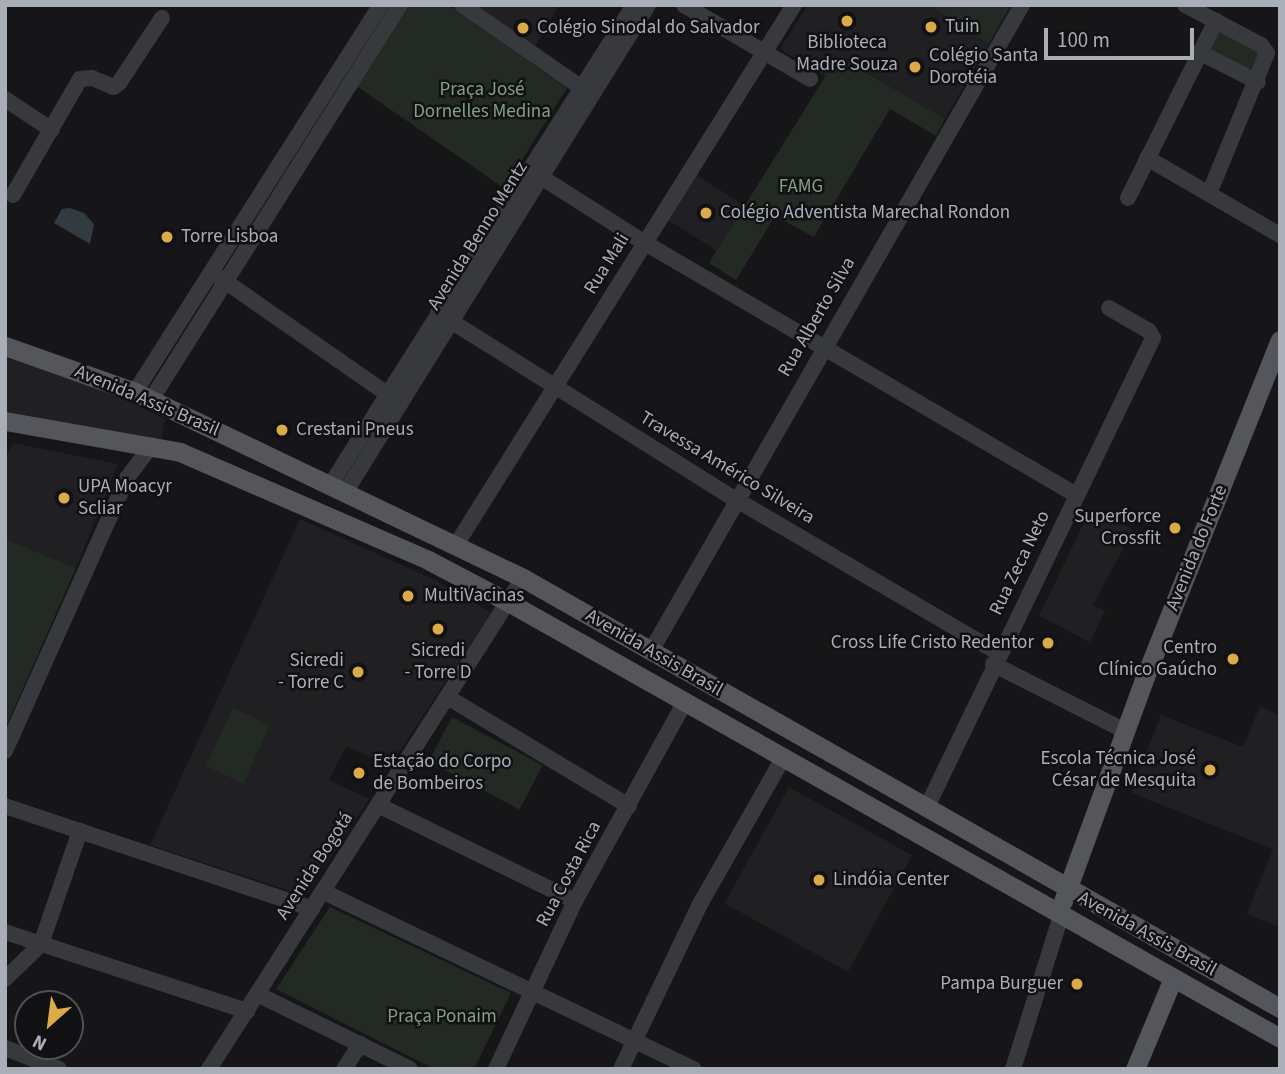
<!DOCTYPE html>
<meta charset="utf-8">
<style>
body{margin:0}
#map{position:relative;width:1285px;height:1074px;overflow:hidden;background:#161618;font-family:"Source Sans 3",sans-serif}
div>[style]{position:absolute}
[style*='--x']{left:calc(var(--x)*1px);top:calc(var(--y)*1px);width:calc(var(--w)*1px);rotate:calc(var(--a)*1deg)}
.built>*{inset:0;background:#202022;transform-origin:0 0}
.green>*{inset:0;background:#232a24;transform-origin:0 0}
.water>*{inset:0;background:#333b41}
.minor>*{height:16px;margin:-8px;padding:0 8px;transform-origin:8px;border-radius:8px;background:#38393d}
.major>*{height:19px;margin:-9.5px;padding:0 9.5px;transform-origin:9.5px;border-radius:9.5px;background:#54565b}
.dots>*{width:19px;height:19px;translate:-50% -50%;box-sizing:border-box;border:4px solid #111113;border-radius:50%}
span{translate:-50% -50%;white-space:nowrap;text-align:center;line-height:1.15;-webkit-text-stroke:5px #111113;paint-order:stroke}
.poi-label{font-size:19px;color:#aaaeb6}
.left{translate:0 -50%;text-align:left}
.right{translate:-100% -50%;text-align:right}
.park-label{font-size:19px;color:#839f85}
.street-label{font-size:19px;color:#aaaeb6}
.frame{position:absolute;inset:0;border:7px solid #aaaeb6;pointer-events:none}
.north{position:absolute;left:14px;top:990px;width:70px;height:70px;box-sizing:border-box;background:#111113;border:2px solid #4e5054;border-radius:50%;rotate:208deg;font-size:19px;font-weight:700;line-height:28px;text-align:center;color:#aaaeb6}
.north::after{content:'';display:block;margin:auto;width:24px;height:32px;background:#ddaa49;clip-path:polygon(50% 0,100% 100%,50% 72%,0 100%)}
.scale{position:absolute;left:1044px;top:28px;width:150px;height:32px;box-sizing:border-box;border:4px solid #aaaeb6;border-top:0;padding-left:9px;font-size:21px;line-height:24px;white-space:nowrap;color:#aaaeb6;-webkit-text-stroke:5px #111113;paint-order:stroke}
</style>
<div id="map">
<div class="built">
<div style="clip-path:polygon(467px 5px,555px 5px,558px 7px,533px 49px)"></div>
<div style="clip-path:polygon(808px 5px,1011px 5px,945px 119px,839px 57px,826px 77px,780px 49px)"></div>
<div style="left:696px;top:175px;width:58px;height:53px;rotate:32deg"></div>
<div style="clip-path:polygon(5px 357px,113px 393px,165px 419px,161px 441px,5px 413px)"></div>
<div style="clip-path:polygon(13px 443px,118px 464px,76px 568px,5px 539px,5px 458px)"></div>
<div style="clip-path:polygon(1091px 508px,1133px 530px,1093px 605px,1105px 611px,1090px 642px,1039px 616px)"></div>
<div style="clip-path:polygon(300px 519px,439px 582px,491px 613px,390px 766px,346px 746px,329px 780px,369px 799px,305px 896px,150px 845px)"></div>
<div style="clip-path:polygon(1260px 706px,1280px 716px,1280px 927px,1247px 914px,1273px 849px,1131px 793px,1161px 715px,1243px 747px)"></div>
<div style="left:789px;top:787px;width:141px;height:133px;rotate:29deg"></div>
</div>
<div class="green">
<div style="clip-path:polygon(406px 5px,448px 5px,567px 88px,504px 188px,355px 85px)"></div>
<div style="clip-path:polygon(930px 5px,1011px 5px,989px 43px)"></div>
<div style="clip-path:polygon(1219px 31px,1257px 51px,1262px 61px,1258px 73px,1209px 48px)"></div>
<div style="clip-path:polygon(838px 56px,945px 119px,936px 136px,890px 109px,814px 237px,775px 216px,736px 280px,709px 263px)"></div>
<div style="clip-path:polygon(5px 539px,76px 568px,5px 729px)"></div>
<div style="left:233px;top:708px;width:41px;height:64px;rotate:25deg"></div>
<div style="left:452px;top:717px;width:103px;height:50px;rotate:28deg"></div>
<div style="clip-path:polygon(330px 907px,511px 993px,474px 1069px,434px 1069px,276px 989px)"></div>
</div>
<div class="water">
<div style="clip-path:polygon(70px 208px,84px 213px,94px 224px,90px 244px,54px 223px,62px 209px)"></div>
</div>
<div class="minor">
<div style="--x:462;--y:5;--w:155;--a:34.7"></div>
<div style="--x:684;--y:5;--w:146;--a:30.4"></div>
<div style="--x:1185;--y:5;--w:86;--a:27.8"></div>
<div style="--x:1261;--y:45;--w:10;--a:53"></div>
<div style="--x:1267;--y:53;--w:152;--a:112.4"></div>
<div style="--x:1199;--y:52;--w:66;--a:27"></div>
<div style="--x:5;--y:99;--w:56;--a:33.4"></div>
<div style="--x:1147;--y:158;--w:154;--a:30.1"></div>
<div style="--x:530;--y:170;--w:136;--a:32.4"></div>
<div style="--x:645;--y:243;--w:499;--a:30.3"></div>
<div style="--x:13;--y:195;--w:134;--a:-60"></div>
<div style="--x:80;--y:79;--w:12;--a:-5"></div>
<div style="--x:92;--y:78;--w:23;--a:23"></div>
<div style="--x:113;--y:87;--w:7;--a:-34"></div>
<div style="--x:119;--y:83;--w:78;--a:-56.5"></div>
<div style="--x:1128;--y:198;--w:198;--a:-63.6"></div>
<div style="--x:216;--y:275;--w:216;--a:34.8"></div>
<div style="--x:438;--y:313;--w:350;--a:32.1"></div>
<div style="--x:735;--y:499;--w:306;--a:30.3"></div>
<div style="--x:135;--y:392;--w:459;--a:-57.6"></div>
<div style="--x:151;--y:400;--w:467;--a:-57.8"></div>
<div style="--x:331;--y:484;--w:567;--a:-57.68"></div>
<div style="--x:346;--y:491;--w:572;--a:-58.14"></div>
<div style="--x:456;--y:545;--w:637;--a:-57.96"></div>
<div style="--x:651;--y:651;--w:745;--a:-60.13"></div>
<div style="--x:993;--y:664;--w:148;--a:26.9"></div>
<div style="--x:449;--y:698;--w:210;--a:31"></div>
<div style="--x:5;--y:751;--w:299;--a:-65.9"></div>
<div style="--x:127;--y:478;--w:41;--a:-52.9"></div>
<div style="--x:5;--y:806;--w:324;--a:18.5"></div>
<div style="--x:380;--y:806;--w:217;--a:26"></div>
<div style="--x:926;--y:809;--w:523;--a:-64.27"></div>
<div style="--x:1153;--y:338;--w:8;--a:-120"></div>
<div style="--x:1149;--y:331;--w:46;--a:-150.1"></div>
<div style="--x:324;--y:892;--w:410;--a:25.6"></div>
<div style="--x:5;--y:932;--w:255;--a:18.1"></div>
<div style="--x:5;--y:979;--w:50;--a:-44.2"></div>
<div style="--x:41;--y:944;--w:120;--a:-71"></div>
<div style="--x:257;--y:994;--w:170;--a:26.1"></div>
<div style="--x:5;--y:1048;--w:58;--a:21.3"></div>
<div style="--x:209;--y:1069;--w:583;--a:-57.4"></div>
<div style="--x:344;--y:1069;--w:30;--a:-57"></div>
<div style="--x:496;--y:1069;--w:186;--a:-64.8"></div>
<div style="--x:575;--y:901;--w:227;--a:-61.1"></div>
<div style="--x:621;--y:1069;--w:181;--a:-64.4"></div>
<div style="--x:699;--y:906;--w:170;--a:-60.4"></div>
<div style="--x:1013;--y:1069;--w:160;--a:-72.6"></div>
</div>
<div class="major">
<div style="--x:5;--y:346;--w:138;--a:19.5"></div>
<div style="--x:135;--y:392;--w:430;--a:25.6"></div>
<div style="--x:523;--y:578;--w:871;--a:29.6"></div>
<div style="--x:5;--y:421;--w:178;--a:10"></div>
<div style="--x:180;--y:452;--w:270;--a:23.5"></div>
<div style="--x:428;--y:560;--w:93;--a:27.7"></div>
<div style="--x:510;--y:603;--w:884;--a:29.46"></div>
<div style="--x:1063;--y:901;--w:233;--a:-69.9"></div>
<div style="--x:1143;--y:682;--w:368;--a:-68.2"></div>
<div style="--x:1135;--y:1069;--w:99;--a:-67.3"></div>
</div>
<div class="dots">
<div style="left:847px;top:21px;background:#ddaa49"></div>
<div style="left:931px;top:27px;background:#ddaa49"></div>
<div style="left:523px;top:28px;background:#ddaa49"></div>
<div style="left:915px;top:67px;background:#ddaa49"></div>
<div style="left:706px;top:213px;background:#ddaa49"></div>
<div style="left:167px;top:237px;background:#ddaa49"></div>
<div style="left:282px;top:430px;background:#ddaa49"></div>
<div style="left:64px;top:498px;background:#ddaa49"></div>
<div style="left:1175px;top:528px;background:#ddaa49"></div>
<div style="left:408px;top:596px;background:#ddaa49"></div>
<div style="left:438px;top:629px;background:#ddaa49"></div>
<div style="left:1048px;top:643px;background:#ddaa49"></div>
<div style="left:1233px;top:659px;background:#ddaa49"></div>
<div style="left:358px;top:672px;background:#ddaa49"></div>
<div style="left:1210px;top:770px;background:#ddaa49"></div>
<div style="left:359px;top:773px;background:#ddaa49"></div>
<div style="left:819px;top:880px;background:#ddaa49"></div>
<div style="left:1077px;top:984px;background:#ddaa49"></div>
</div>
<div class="poi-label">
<span class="left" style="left:945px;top:27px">Tuin</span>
<span class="left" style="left:537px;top:28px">Colégio Sinodal do Salvador</span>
<span style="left:847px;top:54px">Biblioteca<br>Madre Souza</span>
<span class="left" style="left:929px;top:67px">Colégio Santa<br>Dorotéia</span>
<span class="left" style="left:720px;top:213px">Colégio Adventista Marechal Rondon</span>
<span class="left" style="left:181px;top:237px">Torre Lisboa</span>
<span class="left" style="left:296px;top:430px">Crestani Pneus</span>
<span class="left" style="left:78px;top:498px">UPA Moacyr<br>Scliar</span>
<span class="right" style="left:1161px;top:528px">Superforce<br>Crossfit</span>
<span class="left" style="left:424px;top:596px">MultiVacinas</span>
<span class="right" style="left:1034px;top:643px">Cross Life Cristo Redentor</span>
<span class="right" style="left:1217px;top:659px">Centro<br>Clínico Gaúcho</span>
<span style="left:438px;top:662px">Sicredi<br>- Torre D</span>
<span class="right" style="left:344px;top:672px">Sicredi<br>- Torre C</span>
<span class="right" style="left:1196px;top:770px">Escola Técnica José<br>César de Mesquita</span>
<span class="left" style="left:373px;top:773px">Estação do Corpo<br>de Bombeiros</span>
<span class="left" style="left:833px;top:880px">Lindóia Center</span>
<span class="right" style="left:1063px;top:984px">Pampa Burguer</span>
</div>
<div class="park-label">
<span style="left:482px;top:101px">Praça José<br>Dornelles Medina</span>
<span style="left:801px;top:187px">FAMG</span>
<span style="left:442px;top:1017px">Praça Ponaim</span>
</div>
<div class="street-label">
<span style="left:478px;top:236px;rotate:-58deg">Avenida Benno Mentz</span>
<span style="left:607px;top:264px;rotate:-58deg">Rua Mali</span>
<span style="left:817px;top:317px;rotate:-60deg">Rua Alberto Silva</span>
<span style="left:147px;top:401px;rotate:23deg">Avenida Assis Brasil</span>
<span style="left:727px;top:468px;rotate:31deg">Travessa Américo Silveira</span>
<span style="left:1197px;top:548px;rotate:-68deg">Avenida do Forte</span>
<span style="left:1020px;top:563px;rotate:-64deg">Rua Zeca Neto</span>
<span style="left:654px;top:653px;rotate:30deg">Avenida Assis Brasil</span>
<span style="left:315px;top:866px;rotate:-57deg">Avenida Bogotá</span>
<span style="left:569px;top:874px;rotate:-62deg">Rua Costa Rica</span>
<span style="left:1147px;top:934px;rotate:29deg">Avenida Assis Brasil</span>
</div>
<div class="frame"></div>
<div class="north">N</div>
<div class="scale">100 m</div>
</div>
